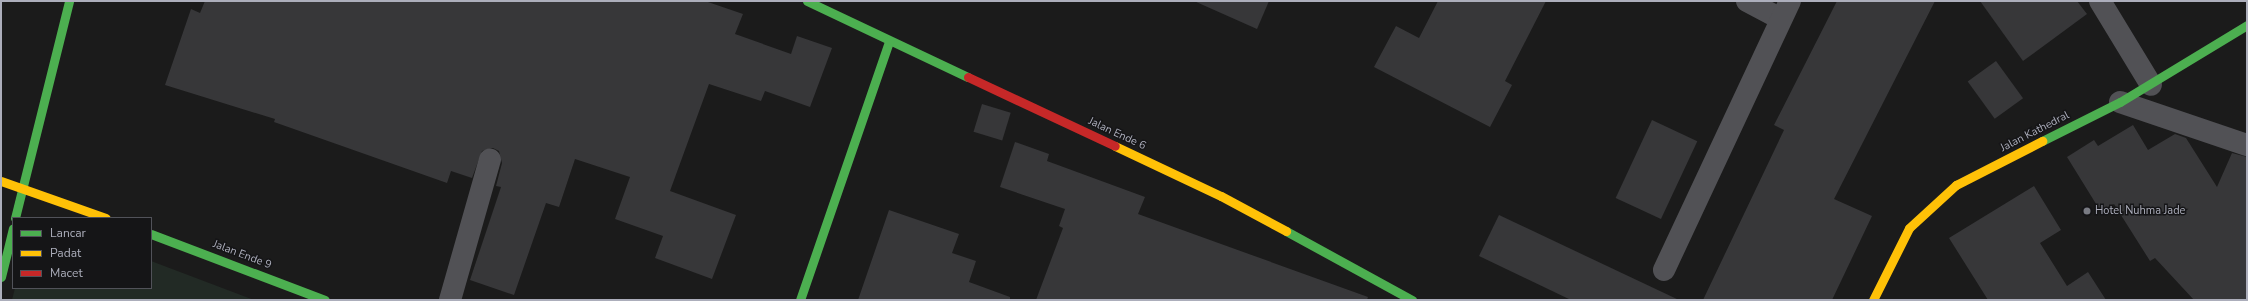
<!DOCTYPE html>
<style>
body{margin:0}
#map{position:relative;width:2248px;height:301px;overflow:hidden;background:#1b1b1b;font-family:"Nunito Sans",sans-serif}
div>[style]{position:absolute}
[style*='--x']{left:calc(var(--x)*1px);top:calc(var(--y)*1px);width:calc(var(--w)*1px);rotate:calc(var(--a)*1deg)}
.green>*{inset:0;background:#222a25}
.building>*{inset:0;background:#373739;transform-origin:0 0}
.street>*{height:22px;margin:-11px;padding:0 11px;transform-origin:11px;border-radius:11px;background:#515155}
.fast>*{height:9px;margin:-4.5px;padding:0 4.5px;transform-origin:4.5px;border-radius:4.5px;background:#4caf50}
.slow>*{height:9px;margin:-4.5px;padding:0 4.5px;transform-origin:4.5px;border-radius:4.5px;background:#ffc107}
.jam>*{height:9px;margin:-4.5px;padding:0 4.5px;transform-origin:4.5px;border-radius:4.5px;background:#c62828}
.dots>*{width:11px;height:11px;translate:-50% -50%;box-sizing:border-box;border:2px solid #151517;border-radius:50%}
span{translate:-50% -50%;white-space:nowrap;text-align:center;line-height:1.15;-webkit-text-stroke:3px #151517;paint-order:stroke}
.street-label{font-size:11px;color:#acaebb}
.poi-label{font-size:11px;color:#acaebb}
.left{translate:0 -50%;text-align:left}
.frame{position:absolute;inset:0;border:2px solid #acaebb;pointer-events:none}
.legend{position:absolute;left:12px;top:217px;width:140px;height:72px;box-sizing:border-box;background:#151517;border:1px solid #515259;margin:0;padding:5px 7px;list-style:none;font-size:12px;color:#acaebb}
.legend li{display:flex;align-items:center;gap:8px;height:20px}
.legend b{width:20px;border:1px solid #515259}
</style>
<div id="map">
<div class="green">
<div style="clip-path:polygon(151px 261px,254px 300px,12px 300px,15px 288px,151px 288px)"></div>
</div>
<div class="building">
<div style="clip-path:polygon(205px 1px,705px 1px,743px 14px,735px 34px,791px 54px,797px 36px,832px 48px,810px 107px,765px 91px,761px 101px,709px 84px,670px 191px,736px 215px,712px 279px,655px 258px,663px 236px,615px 219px,630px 177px,575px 159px,559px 207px,546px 203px,514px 295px,470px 280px,501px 187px,496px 186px,502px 163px,499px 151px,493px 148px,482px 151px,472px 178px,451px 171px,447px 183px,274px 122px,275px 119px,165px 85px,191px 9px,200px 13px)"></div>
<div style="clip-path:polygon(1194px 1px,1269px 1px,1257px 29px)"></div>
<div style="clip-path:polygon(1438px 1px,1546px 1px,1505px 81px,1512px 85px,1490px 127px,1374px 67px,1396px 26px,1419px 38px)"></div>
<div style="clip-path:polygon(1837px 1px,1935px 1px,1834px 199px,1872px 216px,1832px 300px,1703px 300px,1784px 130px,1774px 125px)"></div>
<div style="clip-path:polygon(1980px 1px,2077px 1px,2087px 14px,2023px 61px)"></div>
<div style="left:1996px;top:61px;width:46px;height:35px;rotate:54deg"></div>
<div style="left:982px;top:104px;width:30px;height:29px;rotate:17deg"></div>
<div style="left:1652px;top:120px;width:50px;height:86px;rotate:25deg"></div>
<div style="clip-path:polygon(2133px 125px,2148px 150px,2175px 134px,2186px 138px,2217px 187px,2232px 153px,2247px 157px,2247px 300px,2194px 300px,2155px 258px,2150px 261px,2114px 204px,2101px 212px,2067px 157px,2094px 140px,2098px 146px)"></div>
<div style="clip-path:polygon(1015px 142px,1049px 154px,1047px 161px,1145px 197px,1138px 214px,1368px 297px,1367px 300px,1036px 300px,1063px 228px,1059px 226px,1065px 209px,1000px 187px)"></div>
<div style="clip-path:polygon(2034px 186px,2061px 230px,2040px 243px,2067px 286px,2088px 272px,2106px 300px,1988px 300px,1949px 238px)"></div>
<div style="clip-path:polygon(889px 210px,959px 234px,952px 253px,976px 261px,969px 282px,1010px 297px,1010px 300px,858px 300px)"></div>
<div style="clip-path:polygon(1499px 215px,1679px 300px,1571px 300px,1479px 256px)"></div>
</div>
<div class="street">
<div style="--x:1747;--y:1;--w:38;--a:28"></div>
<div style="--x:2100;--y:1;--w:98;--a:58.7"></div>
<div style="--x:2120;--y:102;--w:134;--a:18.7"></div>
<div style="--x:1664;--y:270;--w:297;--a:-64.9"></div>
<div style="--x:450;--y:300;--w:146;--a:-74.1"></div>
</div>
<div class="fast">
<div style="--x:807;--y:1;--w:178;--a:25.3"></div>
<div style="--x:2042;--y:141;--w:87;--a:-26.6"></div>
<div style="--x:2120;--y:102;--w:149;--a:-31.2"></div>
<div style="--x:15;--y:218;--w:224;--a:-76"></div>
<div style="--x:1286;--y:231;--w:144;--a:28.7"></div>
<div style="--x:151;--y:234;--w:186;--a:20.8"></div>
<div style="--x:1;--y:277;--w:50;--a:-76.2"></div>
<div style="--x:800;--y:300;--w:274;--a:-71"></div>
</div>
<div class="slow">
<div style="--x:1115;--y:146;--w:117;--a:25.3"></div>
<div style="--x:1221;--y:196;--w:74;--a:28.3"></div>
<div style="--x:1;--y:181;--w:111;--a:19.4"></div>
<div style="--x:1873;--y:300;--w:80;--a:-63.4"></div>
<div style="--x:1909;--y:228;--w:64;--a:-42.5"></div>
<div style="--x:1956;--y:185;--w:97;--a:-27.1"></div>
</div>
<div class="jam">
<div style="--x:968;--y:77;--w:162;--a:25.1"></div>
</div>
<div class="dots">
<div style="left:2087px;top:211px;background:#797b83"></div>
</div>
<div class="street-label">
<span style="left:2035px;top:132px;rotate:-27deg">Jalan Kathedral</span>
<span style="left:1117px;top:134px;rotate:25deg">Jalan Ende 6</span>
<span style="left:242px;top:255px;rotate:21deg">Jalan Ende 9</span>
</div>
<div class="poi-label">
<span class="left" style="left:2095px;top:211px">Hotel Nuhma Jade</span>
</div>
<div class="frame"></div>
<ul class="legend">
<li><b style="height:5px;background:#4caf50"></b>Lancar</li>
<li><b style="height:5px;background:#ffc107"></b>Padat</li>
<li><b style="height:5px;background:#c62828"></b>Macet</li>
</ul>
</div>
